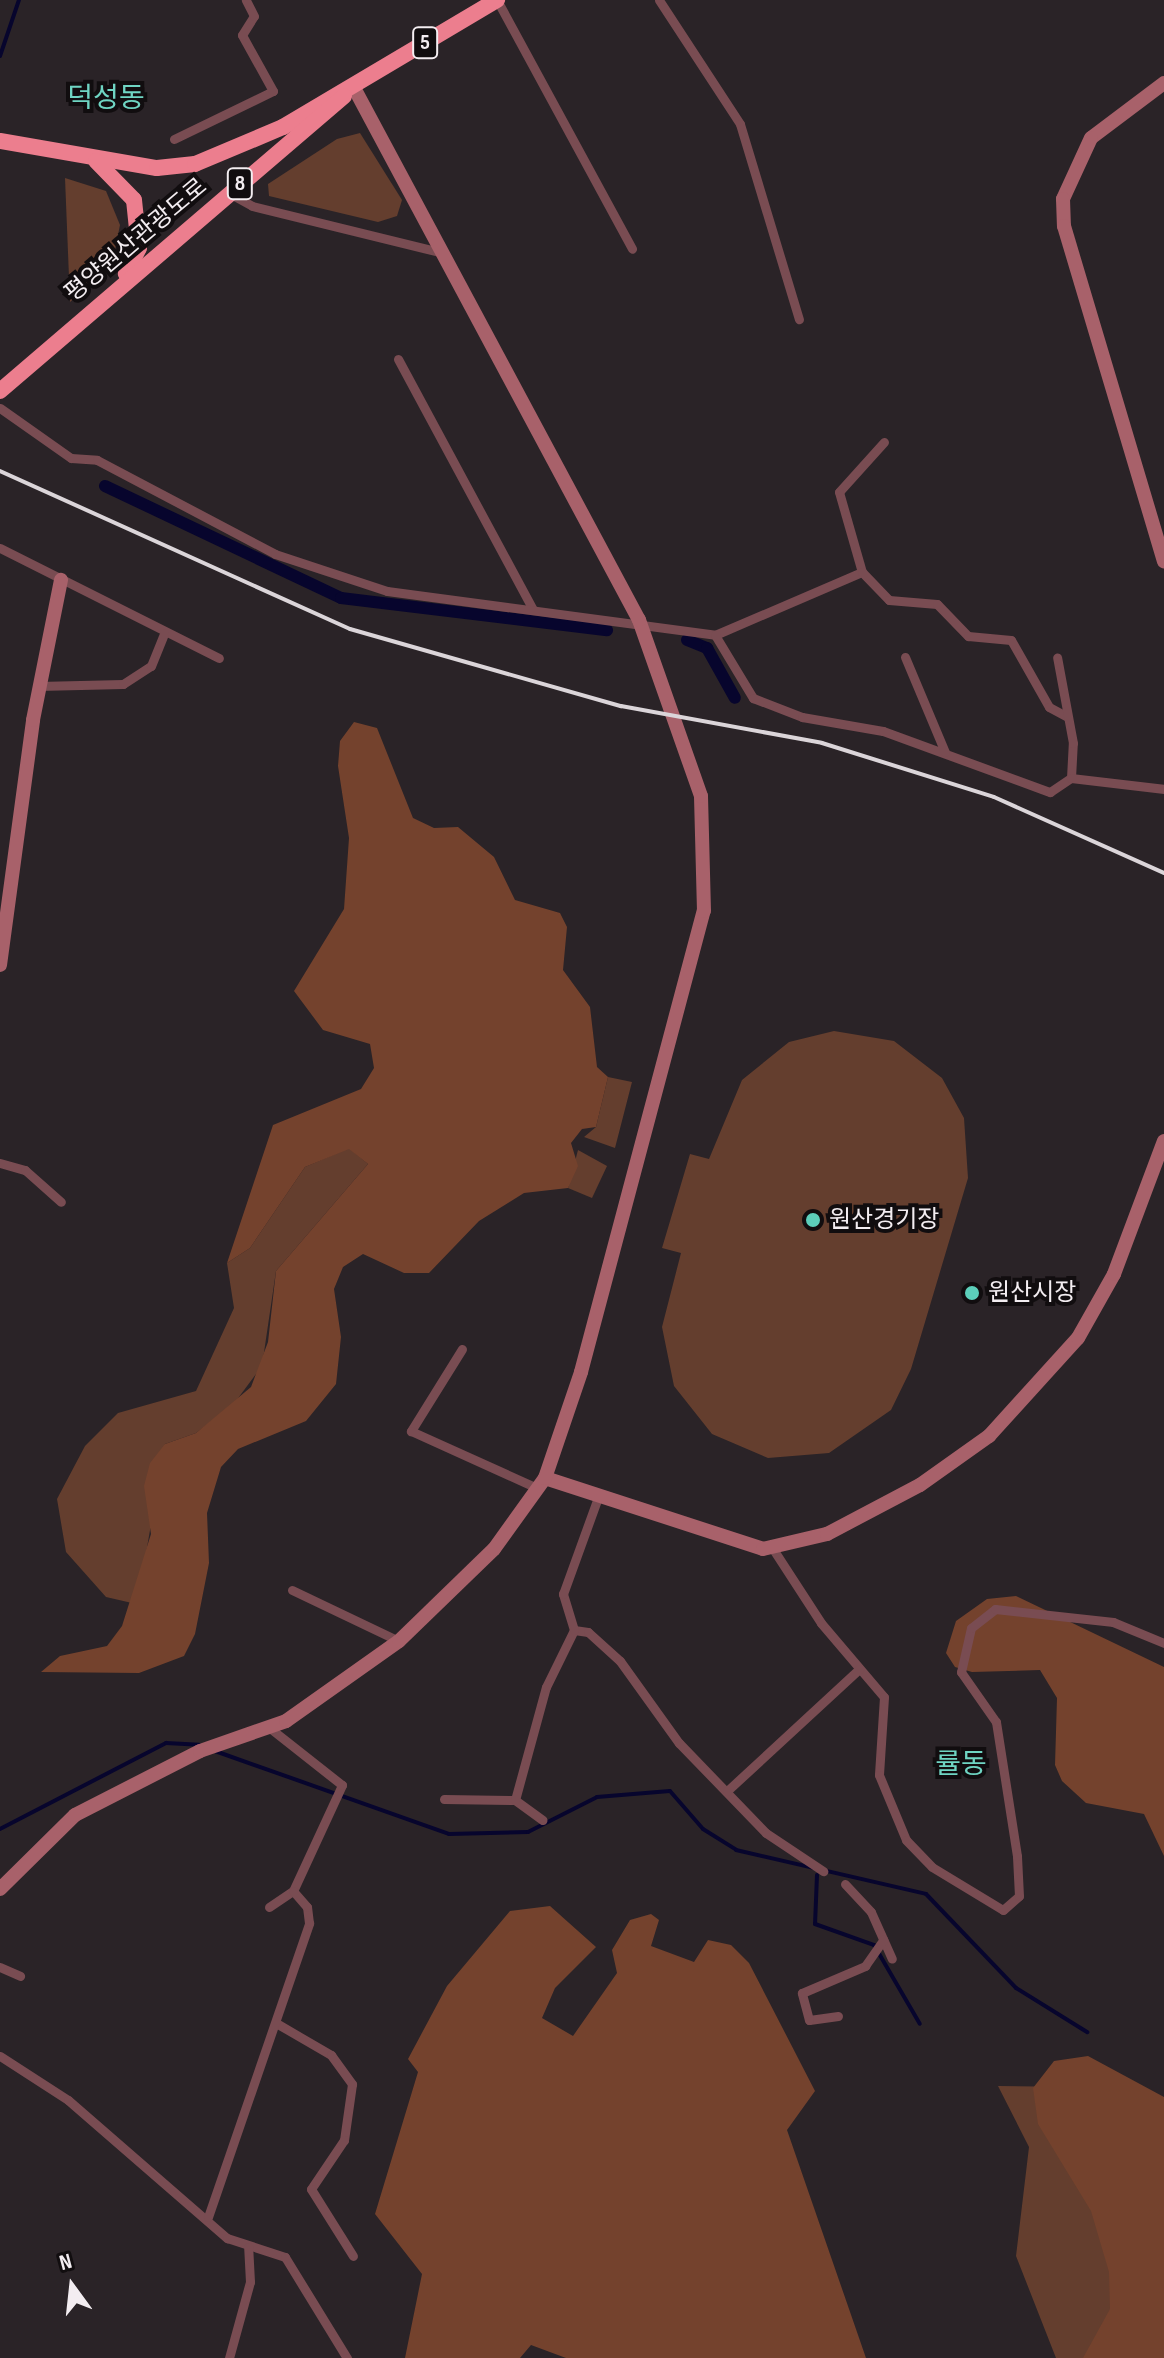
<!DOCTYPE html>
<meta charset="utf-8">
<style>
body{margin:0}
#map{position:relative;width:1164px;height:2358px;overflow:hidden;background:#2a2327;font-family:"Sofia Sans Condensed","Noto Sans KR",sans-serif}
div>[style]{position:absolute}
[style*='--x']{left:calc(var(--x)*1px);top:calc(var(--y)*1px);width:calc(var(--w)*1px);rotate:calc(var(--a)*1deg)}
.green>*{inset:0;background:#643e2e}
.forest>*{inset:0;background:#74422d}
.stream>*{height:4px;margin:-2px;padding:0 2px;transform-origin:2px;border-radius:2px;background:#07052d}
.canal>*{height:12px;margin:-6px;padding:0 6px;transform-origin:6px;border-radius:6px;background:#07052d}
.street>*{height:9px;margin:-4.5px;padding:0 4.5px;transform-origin:4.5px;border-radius:4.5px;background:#794c52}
.secondary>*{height:14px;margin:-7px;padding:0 7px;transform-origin:7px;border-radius:7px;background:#a8616a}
.highway>*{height:16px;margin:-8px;padding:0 8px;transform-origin:8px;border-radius:8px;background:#ec7e8e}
.rail>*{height:4px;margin:-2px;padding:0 2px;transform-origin:2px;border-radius:2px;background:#dbd5d9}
.dots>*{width:22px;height:22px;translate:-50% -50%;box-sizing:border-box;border:4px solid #110d0f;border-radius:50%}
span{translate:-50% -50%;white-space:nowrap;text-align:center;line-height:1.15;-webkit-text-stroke:8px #110d0f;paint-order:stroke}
.shield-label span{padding:2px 6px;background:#110d0f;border:2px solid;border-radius:6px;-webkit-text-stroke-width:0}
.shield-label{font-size:22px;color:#f3edf1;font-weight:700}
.street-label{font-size:24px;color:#f3edf1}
.poi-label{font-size:24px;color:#f3edf1}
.left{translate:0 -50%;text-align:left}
.quarter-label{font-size:28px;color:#6fd5c3}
.north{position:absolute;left:32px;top:2246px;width:80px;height:80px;-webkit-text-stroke:6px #110d0f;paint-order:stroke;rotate:345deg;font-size:22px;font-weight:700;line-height:32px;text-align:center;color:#f3edf1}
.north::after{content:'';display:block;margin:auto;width:28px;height:36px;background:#f3edf1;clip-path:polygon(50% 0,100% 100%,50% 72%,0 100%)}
</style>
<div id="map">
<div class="green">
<div style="clip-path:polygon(360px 133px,402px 200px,397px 216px,378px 222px,269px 196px,268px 184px,337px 139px)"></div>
<div style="clip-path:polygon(65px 178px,106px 191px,120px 225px,112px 264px,70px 302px)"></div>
<div style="clip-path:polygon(834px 1031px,894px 1041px,942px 1078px,964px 1118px,968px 1178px,911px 1369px,891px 1410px,829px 1453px,768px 1458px,712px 1434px,674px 1386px,662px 1327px,681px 1253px,662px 1248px,690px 1154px,709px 1159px,742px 1080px,789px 1042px)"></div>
<div style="clip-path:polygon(608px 1077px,632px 1082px,615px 1148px,584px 1137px,596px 1127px)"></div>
<div style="clip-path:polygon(349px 1148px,368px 1164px,276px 1271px,262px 1366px,233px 1405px,196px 1433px,165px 1444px,141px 1582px,132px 1603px,106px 1597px,66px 1552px,57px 1499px,85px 1446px,118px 1413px,196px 1391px,234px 1308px,227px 1263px,250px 1248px,305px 1167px)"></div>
<div style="clip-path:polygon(578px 1150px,607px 1166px,592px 1198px,568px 1188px)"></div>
<div style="clip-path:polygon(998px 2086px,1081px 2087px,1164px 2358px,1056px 2358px,1016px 2256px,1029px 2147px)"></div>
</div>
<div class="forest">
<div style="clip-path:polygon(354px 722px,377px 728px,413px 818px,434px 828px,458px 827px,494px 857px,515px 900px,560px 913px,567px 927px,563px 970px,590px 1007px,597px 1067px,608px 1077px,596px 1127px,582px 1129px,571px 1143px,578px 1166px,568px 1188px,524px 1193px,479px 1221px,429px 1273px,404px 1273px,363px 1254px,343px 1267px,334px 1289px,341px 1337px,336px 1384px,306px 1421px,238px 1449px,221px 1467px,207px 1513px,209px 1563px,195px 1634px,184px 1656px,139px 1673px,41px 1672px,60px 1656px,107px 1646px,122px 1626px,151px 1534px,144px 1486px,150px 1463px,165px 1444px,196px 1433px,251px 1387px,268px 1342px,276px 1271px,368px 1164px,349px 1149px,305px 1167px,250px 1248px,227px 1263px,273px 1125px,361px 1089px,374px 1068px,370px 1044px,323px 1030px,294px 991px,344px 909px,349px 838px,338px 766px,340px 741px)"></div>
<div style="clip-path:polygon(1016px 1596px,1164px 1667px,1164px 1856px,1144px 1814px,1086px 1803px,1062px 1781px,1055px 1765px,1057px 1698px,1040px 1670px,972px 1672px,955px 1667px,946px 1653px,956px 1621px,987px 1599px)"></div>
<div style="clip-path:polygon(550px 1906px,596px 1947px,555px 1988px,542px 2018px,573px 2036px,617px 1973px,612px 1950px,630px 1920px,651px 1914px,659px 1920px,651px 1946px,694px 1962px,708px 1940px,731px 1945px,749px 1963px,815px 2091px,787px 2130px,866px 2358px,566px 2358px,531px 2345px,520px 2358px,405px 2358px,422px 2274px,375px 2214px,418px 2072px,408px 2059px,447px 1986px,510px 1911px)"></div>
<div style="clip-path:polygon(1088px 2056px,1164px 2097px,1164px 2358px,1083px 2358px,1110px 2309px,1109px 2272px,1091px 2211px,1038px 2124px,1033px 2088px,1054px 2061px)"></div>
</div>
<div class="stream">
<div style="--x:0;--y:56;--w:59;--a:-71.3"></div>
<div style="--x:215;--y:1751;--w:248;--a:19.5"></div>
<div style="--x:449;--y:1834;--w:79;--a:-1.5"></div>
<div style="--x:528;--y:1832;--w:77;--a:-26.9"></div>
<div style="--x:597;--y:1797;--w:73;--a:-4.7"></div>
<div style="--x:670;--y:1791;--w:50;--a:49"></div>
<div style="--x:703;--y:1829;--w:39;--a:32"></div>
<div style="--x:736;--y:1850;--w:195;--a:13"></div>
<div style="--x:926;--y:1894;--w:130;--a:46.2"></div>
<div style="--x:1016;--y:1988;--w:84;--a:31.8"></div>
<div style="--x:0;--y:1829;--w:187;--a:-27.4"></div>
<div style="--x:166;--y:1743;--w:33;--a:3"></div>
<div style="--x:817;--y:1875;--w:49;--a:92.3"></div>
<div style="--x:815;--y:1924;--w:63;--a:19.6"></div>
<div style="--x:874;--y:1945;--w:91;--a:59.8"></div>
</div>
<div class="canal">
<div style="--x:105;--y:486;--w:261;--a:25.4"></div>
<div style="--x:341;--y:598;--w:268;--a:6.9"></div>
<div style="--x:687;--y:640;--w:22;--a:22"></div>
<div style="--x:707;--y:648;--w:57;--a:60.8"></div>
</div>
<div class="street">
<div style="--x:497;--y:0;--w:283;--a:61.5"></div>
<div style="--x:659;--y:0;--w:148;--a:56.8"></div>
<div style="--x:740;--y:124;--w:204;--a:73.2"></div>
<div style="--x:174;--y:139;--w:110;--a:-25.9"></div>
<div style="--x:273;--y:91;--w:64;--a:-119"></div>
<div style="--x:242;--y:35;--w:22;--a:-58"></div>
<div style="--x:254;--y:16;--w:18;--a:-117"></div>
<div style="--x:229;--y:193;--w:26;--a:29"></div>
<div style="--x:252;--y:206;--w:198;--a:13.8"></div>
<div style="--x:398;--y:359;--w:285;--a:61.7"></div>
<div style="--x:0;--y:408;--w:87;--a:35.2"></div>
<div style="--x:71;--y:458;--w:26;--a:4"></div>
<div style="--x:97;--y:460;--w:201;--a:27.8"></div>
<div style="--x:275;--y:554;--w:118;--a:18.3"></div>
<div style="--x:387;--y:591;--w:331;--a:7.6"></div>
<div style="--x:715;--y:635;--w:160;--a:-23.2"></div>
<div style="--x:884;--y:442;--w:67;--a:132"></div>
<div style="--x:839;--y:492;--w:83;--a:74"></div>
<div style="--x:862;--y:572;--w:39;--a:46"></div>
<div style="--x:889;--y:600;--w:48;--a:4.8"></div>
<div style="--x:937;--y:604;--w:45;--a:45.9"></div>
<div style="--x:968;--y:636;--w:43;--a:5.3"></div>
<div style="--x:1011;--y:640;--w:77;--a:60.4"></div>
<div style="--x:1049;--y:707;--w:19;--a:28"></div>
<div style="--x:0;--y:548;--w:245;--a:26.7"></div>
<div style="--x:715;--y:635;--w:74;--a:58.9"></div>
<div style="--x:753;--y:698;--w:53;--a:21.2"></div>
<div style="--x:802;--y:717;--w:82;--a:9.8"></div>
<div style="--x:883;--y:731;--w:178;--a:20.1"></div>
<div style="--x:1050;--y:792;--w:25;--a:-34"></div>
<div style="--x:1071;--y:778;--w:35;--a:-87"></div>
<div style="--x:1073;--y:743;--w:87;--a:-100.5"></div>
<div style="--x:905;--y:657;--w:103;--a:67.2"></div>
<div style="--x:38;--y:686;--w:85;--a:-1.3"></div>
<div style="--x:123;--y:684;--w:33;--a:-33"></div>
<div style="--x:151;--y:666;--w:35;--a:-68"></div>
<div style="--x:1071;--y:778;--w:94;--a:6.7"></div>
<div style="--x:0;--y:1163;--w:26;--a:16"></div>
<div style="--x:25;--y:1170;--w:48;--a:41.6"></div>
<div style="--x:462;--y:1349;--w:97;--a:121.9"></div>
<div style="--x:411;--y:1431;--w:138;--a:24.3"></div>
<div style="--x:773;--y:1549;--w:88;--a:57"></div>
<div style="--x:821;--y:1623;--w:97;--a:49.6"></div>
<div style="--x:884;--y:1697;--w:78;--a:93.7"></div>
<div style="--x:879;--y:1775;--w:70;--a:67.4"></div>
<div style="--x:906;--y:1840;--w:37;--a:46"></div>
<div style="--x:932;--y:1867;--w:83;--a:31.2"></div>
<div style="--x:1003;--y:1910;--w:21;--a:-41"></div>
<div style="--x:1019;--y:1896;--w:40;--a:-92.9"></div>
<div style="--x:1017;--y:1856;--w:136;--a:-98.9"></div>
<div style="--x:996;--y:1722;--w:61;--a:-125"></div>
<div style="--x:961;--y:1672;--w:45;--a:-77.2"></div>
<div style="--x:971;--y:1628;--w:31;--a:-38"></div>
<div style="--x:995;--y:1609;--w:119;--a:6.3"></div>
<div style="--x:1113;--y:1622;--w:55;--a:22.4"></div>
<div style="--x:292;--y:1590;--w:119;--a:25.5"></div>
<div style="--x:574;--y:1630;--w:14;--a:8"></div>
<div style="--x:588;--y:1632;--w:43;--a:42.2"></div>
<div style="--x:620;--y:1661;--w:101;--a:54.3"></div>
<div style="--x:679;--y:1743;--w:125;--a:46"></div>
<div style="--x:766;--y:1833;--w:69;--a:33.7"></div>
<div style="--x:727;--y:1791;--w:180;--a:-42.7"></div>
<div style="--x:444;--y:1799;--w:71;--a:0.8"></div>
<div style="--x:515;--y:1800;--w:34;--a:36"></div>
<div style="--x:515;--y:1800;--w:117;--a:-74.7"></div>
<div style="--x:546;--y:1687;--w:64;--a:-63.8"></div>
<div style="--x:574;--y:1630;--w:38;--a:-107"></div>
<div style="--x:563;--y:1594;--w:100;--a:-70.1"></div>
<div style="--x:845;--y:1884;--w:38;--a:47"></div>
<div style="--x:871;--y:1912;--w:51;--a:65.9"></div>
<div style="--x:269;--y:1907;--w:29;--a:-34"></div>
<div style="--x:293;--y:1891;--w:117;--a:-65.2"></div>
<div style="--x:342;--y:1785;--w:90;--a:-141.7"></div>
<div style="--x:0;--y:1967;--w:22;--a:24"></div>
<div style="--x:838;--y:2016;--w:29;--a:172"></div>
<div style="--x:809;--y:2020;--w:28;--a:-105"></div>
<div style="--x:802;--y:1993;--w:69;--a:-23.2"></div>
<div style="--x:865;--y:1966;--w:32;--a:-55"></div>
<div style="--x:276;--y:2023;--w:64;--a:30.2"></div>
<div style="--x:331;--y:2055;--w:36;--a:54"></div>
<div style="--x:352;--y:2084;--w:57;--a:98.1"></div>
<div style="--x:344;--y:2140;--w:59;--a:124"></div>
<div style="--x:311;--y:2189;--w:79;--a:57.9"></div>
<div style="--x:0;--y:2056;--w:81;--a:32.9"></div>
<div style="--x:68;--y:2100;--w:211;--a:41"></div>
<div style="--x:227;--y:2238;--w:61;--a:18.1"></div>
<div style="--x:285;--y:2257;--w:119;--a:58.5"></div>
<div style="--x:208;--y:2217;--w:311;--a:-71"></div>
<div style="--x:309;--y:1923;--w:16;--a:-97"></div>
<div style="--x:307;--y:1907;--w:21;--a:-131"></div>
<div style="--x:229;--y:2358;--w:79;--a:-74.6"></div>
<div style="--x:250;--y:2282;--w:35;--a:-93"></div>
</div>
<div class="secondary">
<div style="--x:1164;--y:83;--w:91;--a:143"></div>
<div style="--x:1091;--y:138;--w:67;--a:114.7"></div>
<div style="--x:1063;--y:199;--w:27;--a:88"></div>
<div style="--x:1064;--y:226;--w:350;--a:73.4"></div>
<div style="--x:0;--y:965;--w:247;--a:-82.3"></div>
<div style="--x:33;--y:720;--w:143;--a:-78.7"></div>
<div style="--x:545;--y:1478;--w:229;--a:18"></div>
<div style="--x:763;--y:1549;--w:66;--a:-13.2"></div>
<div style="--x:827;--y:1534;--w:105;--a:-27.8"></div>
<div style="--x:920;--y:1485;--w:85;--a:-35.4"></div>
<div style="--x:989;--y:1436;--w:132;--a:-47.8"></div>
<div style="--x:1078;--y:1338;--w:73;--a:-60.6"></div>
<div style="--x:1114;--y:1274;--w:142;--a:-69.4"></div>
<div style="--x:0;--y:1889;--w:105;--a:-44.6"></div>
<div style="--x:75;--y:1815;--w:140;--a:-27.1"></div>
<div style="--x:200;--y:1751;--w:91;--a:-19.2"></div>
<div style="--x:286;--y:1721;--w:138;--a:-35.3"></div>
<div style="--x:399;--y:1641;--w:132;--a:-44.1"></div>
<div style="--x:494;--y:1549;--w:87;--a:-54.3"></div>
<div style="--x:545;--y:1478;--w:112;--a:-71.2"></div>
<div style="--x:581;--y:1372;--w:477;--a:-75.1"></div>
<div style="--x:704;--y:911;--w:115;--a:-91.5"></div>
<div style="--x:701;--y:796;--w:187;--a:-109.4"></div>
<div style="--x:639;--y:620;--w:606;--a:-118.17"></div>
</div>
<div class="highway">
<div style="--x:0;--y:141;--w:159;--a:9.8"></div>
<div style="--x:157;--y:168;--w:38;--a:-6"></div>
<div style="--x:195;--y:164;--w:95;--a:-22.8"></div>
<div style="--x:283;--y:127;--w:249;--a:-30.7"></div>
<div style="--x:96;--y:161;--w:54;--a:45.7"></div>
<div style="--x:134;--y:200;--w:48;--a:84.1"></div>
<div style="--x:139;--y:248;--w:29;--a:117"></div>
<div style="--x:0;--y:391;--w:453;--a:-40.6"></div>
</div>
<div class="rail">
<div style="--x:0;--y:471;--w:384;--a:24.3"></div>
<div style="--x:350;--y:629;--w:282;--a:15.9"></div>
<div style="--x:621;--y:706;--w:204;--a:10.4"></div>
<div style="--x:822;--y:743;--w:180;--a:17.4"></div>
<div style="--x:994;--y:797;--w:186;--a:24.1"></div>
</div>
<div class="dots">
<div style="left:813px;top:1220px;background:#5cceba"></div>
<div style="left:972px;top:1293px;background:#5cceba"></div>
</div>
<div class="shield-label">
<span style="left:425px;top:43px">5</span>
<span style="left:240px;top:184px">8</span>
</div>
<div class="street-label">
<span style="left:136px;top:240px;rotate:-40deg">평양원산관광도로</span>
</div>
<div class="poi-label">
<span class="left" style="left:829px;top:1220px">원산경기장</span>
<span class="left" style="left:988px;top:1293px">원산시장</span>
</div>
<div class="quarter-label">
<span style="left:106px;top:99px">덕성동</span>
<span style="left:961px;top:1765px">률동</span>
</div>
<div class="north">N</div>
</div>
